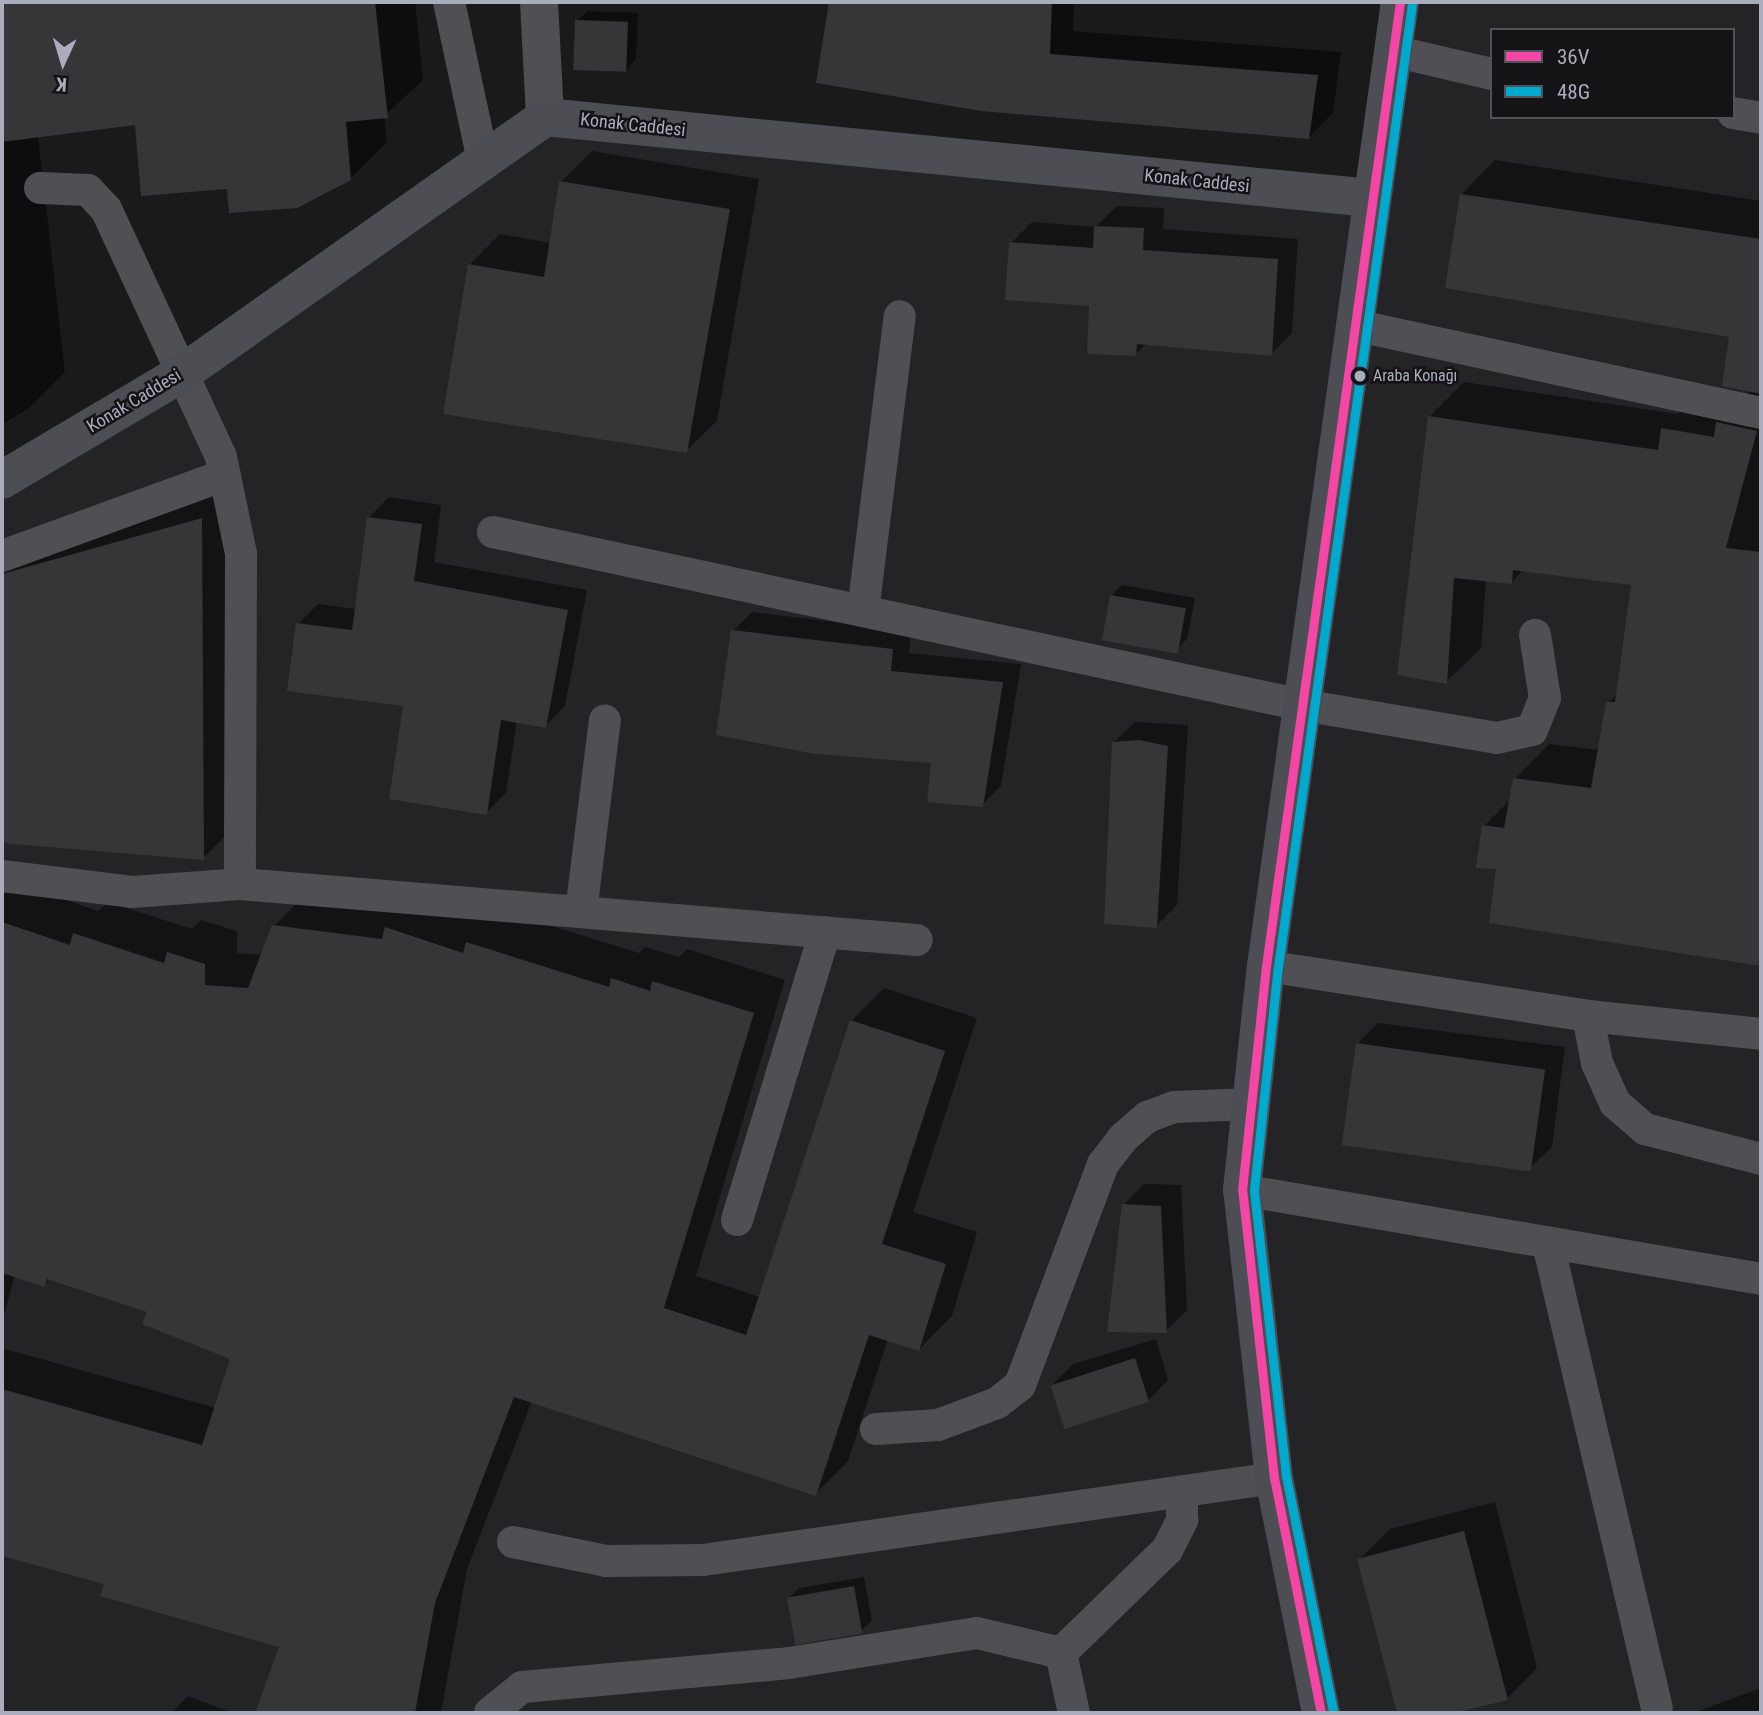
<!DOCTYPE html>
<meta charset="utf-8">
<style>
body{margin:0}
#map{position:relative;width:1763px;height:1715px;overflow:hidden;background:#1a1a1b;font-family:"Roboto Condensed",sans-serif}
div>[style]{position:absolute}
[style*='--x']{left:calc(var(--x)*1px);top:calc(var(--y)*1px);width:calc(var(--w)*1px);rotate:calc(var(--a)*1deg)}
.built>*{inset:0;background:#242427}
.shadow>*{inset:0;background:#0007}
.building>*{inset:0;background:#363639;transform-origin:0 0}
.lane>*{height:32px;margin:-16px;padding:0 16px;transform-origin:16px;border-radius:16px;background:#505054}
.street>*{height:38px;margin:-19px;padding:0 19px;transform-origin:19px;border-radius:19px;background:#505054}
.secondary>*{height:38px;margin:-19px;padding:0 19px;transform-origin:19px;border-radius:19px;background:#4d4e53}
.bus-1>*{height:9px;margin:-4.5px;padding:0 4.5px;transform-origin:4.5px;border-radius:4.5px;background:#f346a5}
.bus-2>*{height:9px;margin:-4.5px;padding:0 4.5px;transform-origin:4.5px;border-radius:4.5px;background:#00a9ce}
.dots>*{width:19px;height:19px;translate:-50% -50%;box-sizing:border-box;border:4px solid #141417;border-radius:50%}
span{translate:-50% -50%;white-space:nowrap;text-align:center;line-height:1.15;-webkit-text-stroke:5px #141417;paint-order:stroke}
.bus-label{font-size:16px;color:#aaadbc}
.left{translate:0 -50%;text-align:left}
.street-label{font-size:18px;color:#aaadbc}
.frame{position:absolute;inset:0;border:4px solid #aaadbc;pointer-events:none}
.legend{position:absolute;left:1490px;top:28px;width:245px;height:91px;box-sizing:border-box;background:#141417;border:2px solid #505159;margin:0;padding:9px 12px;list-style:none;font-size:21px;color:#aaadbc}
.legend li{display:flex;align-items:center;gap:14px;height:35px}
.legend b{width:35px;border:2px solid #505159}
.north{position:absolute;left:28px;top:28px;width:70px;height:70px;-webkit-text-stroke:5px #141417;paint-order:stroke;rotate:184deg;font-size:19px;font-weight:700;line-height:28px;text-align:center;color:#aaadbc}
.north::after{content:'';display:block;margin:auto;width:24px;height:32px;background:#aaadbc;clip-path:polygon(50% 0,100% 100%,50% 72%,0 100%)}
</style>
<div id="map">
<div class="built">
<div style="clip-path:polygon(evenodd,1400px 2px,1761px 2px,1761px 1713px,2px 1713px,2px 480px,545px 117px,1371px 198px,1400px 2px,1492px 30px,1733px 30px,1733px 117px,1492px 117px,1492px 30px)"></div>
</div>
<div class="shadow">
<div style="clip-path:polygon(2px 2px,415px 2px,423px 80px,384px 116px,387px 142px,350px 179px,229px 187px,137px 123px,38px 136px,65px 372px,28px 409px,2px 424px)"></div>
<div style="clip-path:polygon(831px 2px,1074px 2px,1073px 31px,1341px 52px,1333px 113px,1309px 137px,818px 81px)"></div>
<div style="clip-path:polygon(587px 11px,638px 13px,636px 59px,626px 70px,577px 21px)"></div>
<div style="clip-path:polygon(592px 151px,759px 179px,717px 421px,686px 451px,469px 265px,500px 234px,551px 243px,561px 182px)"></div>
<div style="clip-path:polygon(1495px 160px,1761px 201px,1761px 963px,1491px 921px,1498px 867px,1484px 826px,1511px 799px,1515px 779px,1549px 744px,1599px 750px,1608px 703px,1618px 693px,1633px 584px,1524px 569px,1511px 583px,1486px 580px,1481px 648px,1446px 682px,1429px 417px,1464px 382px,1678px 414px,1697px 395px,1739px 402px,1751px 390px,1731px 336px,1461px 195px)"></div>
<div style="clip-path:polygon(1117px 206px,1164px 208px,1163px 229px,1298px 239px,1292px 333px,1271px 354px,1147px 343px,1135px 355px,1091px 304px,1011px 243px,1032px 222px,1096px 227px)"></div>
<div style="clip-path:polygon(235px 485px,237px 824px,203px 858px,2px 842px,2px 554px)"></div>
<div style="clip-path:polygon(389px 497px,441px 505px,434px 562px,587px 590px,565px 706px,545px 726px,517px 721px,506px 793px,486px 813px,405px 705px,298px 624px,318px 604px,356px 609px,369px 517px)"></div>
<div style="clip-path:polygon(1122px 585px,1195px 598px,1187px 639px,1177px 649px,1112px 595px)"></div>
<div style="clip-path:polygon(752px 612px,911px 631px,909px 653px,1021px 664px,1001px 786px,982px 805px,933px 762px,733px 631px)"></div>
<div style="clip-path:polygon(1135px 722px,1188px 725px,1177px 905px,1156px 926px,1114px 742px)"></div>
<div style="clip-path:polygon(2px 878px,98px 911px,108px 902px,192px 929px,201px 920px,237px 931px,237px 953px,263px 955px,274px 926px,307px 893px,500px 910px,639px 953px,645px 947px,679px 957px,687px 949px,785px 980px,696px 1276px,760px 1297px,851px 1021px,884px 988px,977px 1018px,913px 1212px,977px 1232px,952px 1316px,919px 1349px,888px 1339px,848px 1461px,815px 1494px,532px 1401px,467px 1569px,441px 1713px,257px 1713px,281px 1646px,106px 1583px,2px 1554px,2px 1348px,216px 1408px,232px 1358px,149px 1311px,50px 1278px,44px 1285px,15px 1275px,2px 1322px)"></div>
<div style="clip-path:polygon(1378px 1023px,1565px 1047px,1552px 1147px,1531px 1167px,1357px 1044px)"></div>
<div style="clip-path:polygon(1144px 1184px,1181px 1185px,1187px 1310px,1166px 1331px,1123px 1205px)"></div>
<div style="clip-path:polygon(1156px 1339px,1168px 1380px,1148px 1401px,1052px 1385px,1073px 1364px)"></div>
<div style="clip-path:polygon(1495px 1502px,1537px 1668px,1507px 1698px,1447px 1713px,1398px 1713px,1359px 1560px,1390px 1529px)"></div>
<div style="clip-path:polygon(864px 1577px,872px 1621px,861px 1631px,789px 1598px,799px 1588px)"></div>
<div style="clip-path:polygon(1761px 1688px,1761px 1713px,1693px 1713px)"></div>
<div style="clip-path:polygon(188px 1696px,233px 1713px,171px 1713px)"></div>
</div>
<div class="building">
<div style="clip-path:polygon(2px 2px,375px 2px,388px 118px,346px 122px,351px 180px,297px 208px,229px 213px,227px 189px,141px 196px,135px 125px,2px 142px)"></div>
<div style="clip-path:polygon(829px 2px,1052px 2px,1050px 54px,1318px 75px,1309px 139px,981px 111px,816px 83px)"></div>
<div style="left:575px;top:20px;width:53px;height:50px;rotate:2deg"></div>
<div style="clip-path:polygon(559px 181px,730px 209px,687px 453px,443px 414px,468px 264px,544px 277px)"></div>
<div style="clip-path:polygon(1460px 194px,1761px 239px,1761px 394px,1722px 386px,1729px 337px,1445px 288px)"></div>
<div style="clip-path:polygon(1094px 226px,1144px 228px,1143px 250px,1278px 259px,1272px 356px,1137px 344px,1136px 356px,1087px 354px,1089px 306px,1005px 300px,1009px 242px,1093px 248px)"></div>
<div style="clip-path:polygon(1428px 416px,1658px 450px,1661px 428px,1714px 437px,1716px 422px,1757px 431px,1726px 548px,1761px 552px,1761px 966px,1489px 923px,1496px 869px,1476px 868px,1482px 825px,1504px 828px,1513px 778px,1591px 788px,1606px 702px,1615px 702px,1631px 585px,1513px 570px,1512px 584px,1454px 578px,1447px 684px,1397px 675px)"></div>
<div style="clip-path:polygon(367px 517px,422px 524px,414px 581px,568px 610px,546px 728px,501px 720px,487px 815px,389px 799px,403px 706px,287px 691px,296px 623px,352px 630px)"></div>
<div style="clip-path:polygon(202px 518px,204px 860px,2px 843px,2px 574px)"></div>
<div style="left:1110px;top:595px;width:77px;height:46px;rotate:10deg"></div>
<div style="clip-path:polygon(731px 630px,893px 649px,891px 671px,1003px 682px,983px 807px,927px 802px,931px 763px,815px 754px,716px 735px)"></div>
<div style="clip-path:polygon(1139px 740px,1168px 746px,1157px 928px,1104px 924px,1112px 742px)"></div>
<div style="clip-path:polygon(2px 922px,70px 945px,73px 933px,164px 963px,167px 952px,205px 964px,205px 985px,248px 988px,272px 925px,382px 939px,385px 927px,463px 953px,466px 942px,609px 987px,611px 978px,650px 991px,652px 981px,754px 1013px,664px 1308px,746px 1335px,850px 1020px,945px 1051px,882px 1244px,946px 1264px,919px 1351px,869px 1335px,816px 1496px,514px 1397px,435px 1603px,415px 1713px,255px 1713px,279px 1647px,100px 1596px,104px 1584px,2px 1556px,2px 1389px,202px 1445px,230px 1359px,142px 1324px,147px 1312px,47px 1279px,44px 1287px,2px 1273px)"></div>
<div style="left:1356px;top:1043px;width:191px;height:103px;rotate:8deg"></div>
<div style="clip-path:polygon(1122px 1204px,1161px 1206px,1167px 1333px,1107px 1332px)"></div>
<div style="left:1135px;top:1358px;width:46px;height:89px;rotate:72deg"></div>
<div style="clip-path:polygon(1464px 1531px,1508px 1700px,1454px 1713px,1397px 1713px,1357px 1559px)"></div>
<div style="left:854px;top:1586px;width:48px;height:68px;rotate:80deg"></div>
</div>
<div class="lane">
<div style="--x:449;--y:2;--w:162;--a:77.9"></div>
<div style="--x:1393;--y:51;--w:102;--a:13.1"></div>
<div style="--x:1733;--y:113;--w:28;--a:10"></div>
<div style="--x:40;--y:188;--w:48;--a:2.4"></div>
<div style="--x:88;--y:190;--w:26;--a:47"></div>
<div style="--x:106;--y:209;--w:273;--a:65.1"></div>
<div style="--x:221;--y:457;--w:99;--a:78.3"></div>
<div style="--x:241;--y:554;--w:330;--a:90.2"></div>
<div style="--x:240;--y:884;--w:679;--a:4.73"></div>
<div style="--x:1354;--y:325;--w:416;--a:12.2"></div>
<div style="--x:493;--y:532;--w:827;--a:12.07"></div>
<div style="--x:1302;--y:705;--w:198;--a:9.6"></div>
<div style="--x:1497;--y:738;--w:36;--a:-13"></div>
<div style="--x:1532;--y:730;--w:35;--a:-68"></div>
<div style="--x:1545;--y:698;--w:64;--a:-99"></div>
<div style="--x:2;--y:556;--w:237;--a:-20"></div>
<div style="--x:863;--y:611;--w:297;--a:-82.9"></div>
<div style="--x:2;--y:876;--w:131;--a:7"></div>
<div style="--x:132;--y:892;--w:108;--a:-4.2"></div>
<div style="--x:581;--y:912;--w:193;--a:-82.9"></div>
<div style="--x:1266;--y:966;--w:326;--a:8.8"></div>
<div style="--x:1588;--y:1016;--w:174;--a:5.9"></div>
<div style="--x:1588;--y:1016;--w:48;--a:79.2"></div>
<div style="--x:1597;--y:1063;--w:44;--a:65.8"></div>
<div style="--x:1615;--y:1103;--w:40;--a:41"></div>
<div style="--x:1645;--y:1129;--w:120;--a:14.5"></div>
<div style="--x:1242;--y:1190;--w:527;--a:9.73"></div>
<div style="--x:737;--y:1220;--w:301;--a:-73"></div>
<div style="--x:1548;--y:1244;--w:476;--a:76.8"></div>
<div style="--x:876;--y:1429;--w:62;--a:-3.7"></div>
<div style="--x:938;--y:1425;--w:63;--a:-20.4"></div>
<div style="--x:997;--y:1403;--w:29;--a:-38"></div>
<div style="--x:1020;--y:1385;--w:236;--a:-69.4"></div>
<div style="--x:1103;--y:1164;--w:33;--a:-52"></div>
<div style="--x:1123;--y:1138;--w:32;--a:-41"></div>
<div style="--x:1147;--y:1117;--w:29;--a:-20"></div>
<div style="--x:1174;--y:1107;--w:78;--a:-2.2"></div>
<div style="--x:513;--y:1542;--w:95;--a:11.5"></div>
<div style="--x:606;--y:1561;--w:97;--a:-0.6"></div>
<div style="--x:703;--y:1560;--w:577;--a:-8.17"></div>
<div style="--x:1061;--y:1653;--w:148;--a:-44.2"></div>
<div style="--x:1167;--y:1550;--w:34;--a:-63"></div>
<div style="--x:1182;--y:1520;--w:28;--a:-90"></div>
<div style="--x:1061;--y:1653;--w:61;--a:77.8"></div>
<div style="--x:490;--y:1713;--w:41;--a:-39.1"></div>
<div style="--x:522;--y:1687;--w:268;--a:-5.1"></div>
<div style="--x:789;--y:1663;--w:190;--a:-9.1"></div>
<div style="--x:977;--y:1633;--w:86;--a:13.4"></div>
</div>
<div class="street">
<div style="--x:539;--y:2;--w:115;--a:87"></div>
</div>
<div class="secondary">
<div style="--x:2;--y:480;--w:212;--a:-30.7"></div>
<div style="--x:184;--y:372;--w:442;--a:-35.2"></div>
<div style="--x:545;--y:117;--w:830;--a:5.6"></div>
<div style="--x:1321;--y:1713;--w:240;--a:-101.3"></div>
<div style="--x:1274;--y:1478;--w:290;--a:-96.3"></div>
<div style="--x:1242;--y:1190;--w:225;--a:-83.9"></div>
<div style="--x:1266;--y:966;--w:973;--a:-82.09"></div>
</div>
<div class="bus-1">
<div style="--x:1321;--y:1713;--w:240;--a:-101.3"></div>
<div style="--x:1274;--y:1478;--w:290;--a:-96.3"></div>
<div style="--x:1242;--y:1190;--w:225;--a:-83.9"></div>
<div style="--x:1266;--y:966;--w:973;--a:-82.09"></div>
</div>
<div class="bus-2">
<div style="--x:1333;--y:1711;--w:240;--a:-101.3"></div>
<div style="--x:1286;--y:1476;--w:288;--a:-96.4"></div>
<div style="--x:1254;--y:1190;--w:224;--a:-83.9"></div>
<div style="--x:1278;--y:967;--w:972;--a:-82.08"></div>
</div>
<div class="dots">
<div style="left:1360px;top:376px;background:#aaadbc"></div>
</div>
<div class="bus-label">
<span class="left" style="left:1373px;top:376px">Araba Konağı</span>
</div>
<div class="street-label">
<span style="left:633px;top:125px;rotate:6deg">Konak Caddesi</span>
<span style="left:1197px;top:181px;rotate:6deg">Konak Caddesi</span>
<span style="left:134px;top:401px;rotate:-31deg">Konak Caddesi</span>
</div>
<div class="frame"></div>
<ul class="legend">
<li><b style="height:9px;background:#f346a5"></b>36V</li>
<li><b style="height:9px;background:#00a9ce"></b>48G</li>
</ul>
<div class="north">K</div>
</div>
